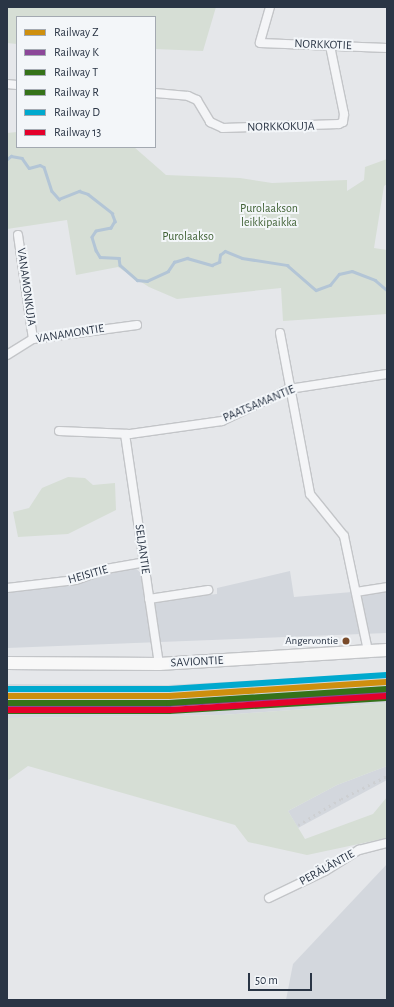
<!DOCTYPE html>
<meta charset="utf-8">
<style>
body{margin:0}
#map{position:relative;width:394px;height:1007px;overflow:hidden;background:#e5e7ea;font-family:"Alegreya Sans",sans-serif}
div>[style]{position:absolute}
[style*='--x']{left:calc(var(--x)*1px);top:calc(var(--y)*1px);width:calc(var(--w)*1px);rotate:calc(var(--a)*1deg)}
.built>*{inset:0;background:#d3d7dd}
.green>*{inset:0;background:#d6ded5}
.stream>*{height:2.5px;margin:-1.25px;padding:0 1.25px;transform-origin:1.25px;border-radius:1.25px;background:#b3c5d6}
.roads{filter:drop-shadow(1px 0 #c3c5c8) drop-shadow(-1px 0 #c3c5c8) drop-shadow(0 1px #c3c5c8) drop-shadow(0 -1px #c3c5c8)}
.minor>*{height:8px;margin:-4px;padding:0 4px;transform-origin:4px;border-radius:4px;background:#f4f5f7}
.secondary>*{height:12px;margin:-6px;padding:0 6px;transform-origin:6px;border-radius:6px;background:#f8f8f8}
.rail>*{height:2.5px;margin-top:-1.25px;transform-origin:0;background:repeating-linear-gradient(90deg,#cdcfd2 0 2px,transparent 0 6px)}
.rail-1>*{height:6px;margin:-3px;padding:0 3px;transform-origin:3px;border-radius:3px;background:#ce8f0e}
.rail-2>*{height:6px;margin:-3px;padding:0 3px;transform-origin:3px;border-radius:3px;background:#8c4799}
.rail-3>*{height:6px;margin:-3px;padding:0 3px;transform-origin:3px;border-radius:3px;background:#357219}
.rail-4>*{height:6px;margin:-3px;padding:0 3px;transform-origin:3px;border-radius:3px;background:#357219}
.rail-5>*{height:6px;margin:-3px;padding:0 3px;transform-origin:3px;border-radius:3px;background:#00a9ce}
.rail-6>*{height:6px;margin:-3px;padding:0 3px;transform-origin:3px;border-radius:3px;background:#e4002b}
.dots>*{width:11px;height:11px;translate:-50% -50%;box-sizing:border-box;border:2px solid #f3f6f9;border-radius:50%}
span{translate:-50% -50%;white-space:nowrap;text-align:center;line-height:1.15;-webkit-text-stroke:4px #f3f6f9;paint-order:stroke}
.bus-label{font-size:11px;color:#2a3545}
.right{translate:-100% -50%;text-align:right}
.street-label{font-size:12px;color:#2a3545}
.park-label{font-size:12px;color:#416236}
.frame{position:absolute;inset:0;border:8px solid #2a3545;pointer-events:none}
.legend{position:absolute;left:16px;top:16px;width:140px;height:132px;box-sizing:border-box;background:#f3f6f9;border:1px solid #a3a9b1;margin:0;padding:5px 7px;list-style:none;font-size:12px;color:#2a3545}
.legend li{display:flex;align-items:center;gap:8px;height:20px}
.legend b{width:20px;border:1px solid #a3a9b1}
.scale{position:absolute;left:248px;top:973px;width:64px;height:18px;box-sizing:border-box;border:2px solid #2a3545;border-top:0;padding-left:5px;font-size:12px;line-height:14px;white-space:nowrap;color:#2a3545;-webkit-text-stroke:3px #f3f6f9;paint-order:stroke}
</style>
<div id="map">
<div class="built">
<div style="clip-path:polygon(134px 567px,141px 573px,146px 602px,217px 594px,217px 588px,290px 571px,294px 597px,352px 592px,362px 596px,387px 591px,387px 633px,7px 648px,7px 591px,77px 584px,108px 572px)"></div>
<div style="clip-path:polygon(387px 673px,387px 703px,222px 715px,7px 718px,7px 684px,167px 685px)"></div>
<div style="clip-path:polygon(387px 766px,387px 780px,298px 828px,288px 811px,337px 785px)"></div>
<div style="clip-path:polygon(387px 864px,387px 1000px,286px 1000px,293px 964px)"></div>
</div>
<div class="green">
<div style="clip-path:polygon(7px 7px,216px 7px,203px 51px,155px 49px,155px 17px,17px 17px,17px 44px,7px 43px)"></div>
<div style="clip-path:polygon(17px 132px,17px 147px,134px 147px,166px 175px,240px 178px,272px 183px,347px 180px,347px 191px,364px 180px,365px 167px,387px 159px,387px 184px,384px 186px,374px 248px,387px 250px,387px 314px,283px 321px,281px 288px,177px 299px,149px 287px,118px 267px,76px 275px,67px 220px,7px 229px,7px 133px)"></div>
<div style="clip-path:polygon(68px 477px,85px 478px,93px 485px,115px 483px,116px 510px,68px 534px,18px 537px,13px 512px,29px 508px,42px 488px)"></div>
<div style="clip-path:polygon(387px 703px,387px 766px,337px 785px,288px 811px,305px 839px,373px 814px,387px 797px,387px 838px,307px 855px,248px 842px,235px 825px,28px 766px,7px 781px,7px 718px,222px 715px)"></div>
</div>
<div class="stream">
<div style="--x:7;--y:159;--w:5;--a:-37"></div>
<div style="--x:11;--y:156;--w:11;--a:10"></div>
<div style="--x:22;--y:158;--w:12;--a:55"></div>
<div style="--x:29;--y:168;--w:11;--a:-15"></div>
<div style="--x:40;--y:165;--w:4;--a:27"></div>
<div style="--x:44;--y:167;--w:25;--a:72"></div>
<div style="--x:52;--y:191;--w:11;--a:49"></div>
<div style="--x:59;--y:199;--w:22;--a:-22"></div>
<div style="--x:79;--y:191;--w:9;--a:18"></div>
<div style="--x:88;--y:194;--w:31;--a:38"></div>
<div style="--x:112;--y:213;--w:9;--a:69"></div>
<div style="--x:115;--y:221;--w:8;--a:120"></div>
<div style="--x:111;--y:228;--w:15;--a:169"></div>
<div style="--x:96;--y:231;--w:7;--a:124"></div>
<div style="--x:92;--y:237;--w:14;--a:73"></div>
<div style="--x:96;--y:250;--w:8;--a:60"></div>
<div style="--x:100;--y:257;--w:19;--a:3"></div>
<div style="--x:119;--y:258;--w:7;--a:82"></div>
<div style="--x:120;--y:265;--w:23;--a:41"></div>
<div style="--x:137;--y:280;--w:10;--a:6"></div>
<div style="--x:147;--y:281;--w:23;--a:-25"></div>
<div style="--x:168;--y:271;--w:11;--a:-56"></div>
<div style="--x:174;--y:262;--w:14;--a:-17"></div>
<div style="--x:187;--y:258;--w:26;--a:16"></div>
<div style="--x:212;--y:265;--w:8;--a:-23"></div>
<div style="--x:219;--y:262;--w:7;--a:-82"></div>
<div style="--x:220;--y:255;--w:6;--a:-39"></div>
<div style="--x:225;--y:251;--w:18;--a:22"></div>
<div style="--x:242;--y:258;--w:46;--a:8.8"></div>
<div style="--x:287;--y:265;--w:38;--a:41"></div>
<div style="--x:316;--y:290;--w:15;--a:-20"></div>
<div style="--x:330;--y:285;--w:14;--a:-51"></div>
<div style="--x:339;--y:274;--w:13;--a:-13"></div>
<div style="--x:352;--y:271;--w:25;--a:21"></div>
<div style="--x:375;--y:280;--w:16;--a:40"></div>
</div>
<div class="roads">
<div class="minor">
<div style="--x:270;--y:7;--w:37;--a:106"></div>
<div style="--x:260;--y:43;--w:127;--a:2.3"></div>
<div style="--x:7;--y:84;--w:10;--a:6"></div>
<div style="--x:155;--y:93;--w:33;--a:5"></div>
<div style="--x:188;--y:96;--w:10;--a:24"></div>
<div style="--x:197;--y:100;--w:26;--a:59"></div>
<div style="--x:210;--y:122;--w:14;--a:25"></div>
<div style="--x:223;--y:128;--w:116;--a:-2"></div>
<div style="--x:339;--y:124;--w:4;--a:-27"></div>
<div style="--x:343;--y:122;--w:8;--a:-83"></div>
<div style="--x:344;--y:114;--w:69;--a:-101.6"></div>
<div style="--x:18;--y:235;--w:105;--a:81.8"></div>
<div style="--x:280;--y:333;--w:164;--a:79.4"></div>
<div style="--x:310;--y:494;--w:54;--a:51"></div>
<div style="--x:344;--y:536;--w:117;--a:78.2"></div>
<div style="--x:7;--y:355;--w:31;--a:-32"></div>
<div style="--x:33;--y:339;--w:105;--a:-7.7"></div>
<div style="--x:59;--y:431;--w:71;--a:2.4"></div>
<div style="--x:130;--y:434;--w:93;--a:-8"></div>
<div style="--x:222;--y:421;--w:74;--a:-25.5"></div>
<div style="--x:289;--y:389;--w:99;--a:-8.7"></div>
<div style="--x:125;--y:434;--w:232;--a:81.6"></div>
<div style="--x:7;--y:588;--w:69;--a:-6.6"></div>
<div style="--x:76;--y:580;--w:32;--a:-20"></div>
<div style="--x:106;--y:569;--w:39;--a:-10"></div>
<div style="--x:356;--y:592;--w:31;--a:-9"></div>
<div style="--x:149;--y:599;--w:60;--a:-8.7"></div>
<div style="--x:269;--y:898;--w:62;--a:-25.7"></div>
<div style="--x:325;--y:871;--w:40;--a:-32"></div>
<div style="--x:359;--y:850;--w:29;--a:-14"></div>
</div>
<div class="secondary">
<div style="--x:7;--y:663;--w:152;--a:0.4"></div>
<div style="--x:159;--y:664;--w:228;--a:-3.5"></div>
</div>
</div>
<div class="rail">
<div style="--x:298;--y:825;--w:50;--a:-31.2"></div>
<div style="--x:341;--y:799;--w:51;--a:-26.6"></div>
</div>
<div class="rail-1">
<div style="--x:7;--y:696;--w:162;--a:0"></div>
<div style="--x:169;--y:696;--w:218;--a:-3.7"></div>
</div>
<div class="rail-2">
<div style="--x:7;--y:704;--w:162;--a:0"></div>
<div style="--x:169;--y:704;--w:218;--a:-3.4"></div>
</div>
<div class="rail-3">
<div style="--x:7;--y:711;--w:162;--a:0"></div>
<div style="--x:169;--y:711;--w:218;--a:-3.4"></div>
</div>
<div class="rail-4">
<div style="--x:7;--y:703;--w:162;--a:0"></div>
<div style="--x:169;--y:703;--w:218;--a:-3.7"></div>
</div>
<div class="rail-5">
<div style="--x:7;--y:689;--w:162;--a:0"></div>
<div style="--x:169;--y:689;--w:218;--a:-3.7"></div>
</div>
<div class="rail-6">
<div style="--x:7;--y:710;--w:163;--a:0"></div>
<div style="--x:170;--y:710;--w:217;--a:-3.7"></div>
</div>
<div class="dots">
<div style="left:346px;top:641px;background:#7a4b2a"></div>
</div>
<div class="bus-label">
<span class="right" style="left:338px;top:641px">Angervontie</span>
</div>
<div class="street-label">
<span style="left:323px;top:45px;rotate:2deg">NORKKOTIE</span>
<span style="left:281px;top:127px;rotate:-1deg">NORKKOKUJA</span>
<span style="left:26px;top:287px;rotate:82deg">VANAMONKUJA</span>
<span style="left:70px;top:334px;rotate:-9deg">VANAMONTIE</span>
<span style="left:259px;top:404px;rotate:-23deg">PAATSAMANTIE</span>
<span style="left:142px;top:549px;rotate:82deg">SELJANTIE</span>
<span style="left:88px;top:575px;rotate:-16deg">HEISITIE</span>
<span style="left:197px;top:662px;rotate:-3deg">SAVIONTIE</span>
<span style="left:327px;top:868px;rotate:-29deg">PERÄLÄNTIE</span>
</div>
<div class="park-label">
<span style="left:269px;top:216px">Purolaakson<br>leikkipaikka</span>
<span style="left:188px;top:237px">Purolaakso</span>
</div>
<div class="frame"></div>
<ul class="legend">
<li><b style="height:5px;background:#ce8f0e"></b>Railway Z</li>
<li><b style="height:5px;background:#8c4799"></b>Railway K</li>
<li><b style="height:5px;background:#357219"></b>Railway T</li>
<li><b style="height:5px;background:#357219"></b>Railway R</li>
<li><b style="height:5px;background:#00a9ce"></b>Railway D</li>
<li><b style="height:5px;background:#e4002b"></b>Railway 13</li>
</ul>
<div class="scale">50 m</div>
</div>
